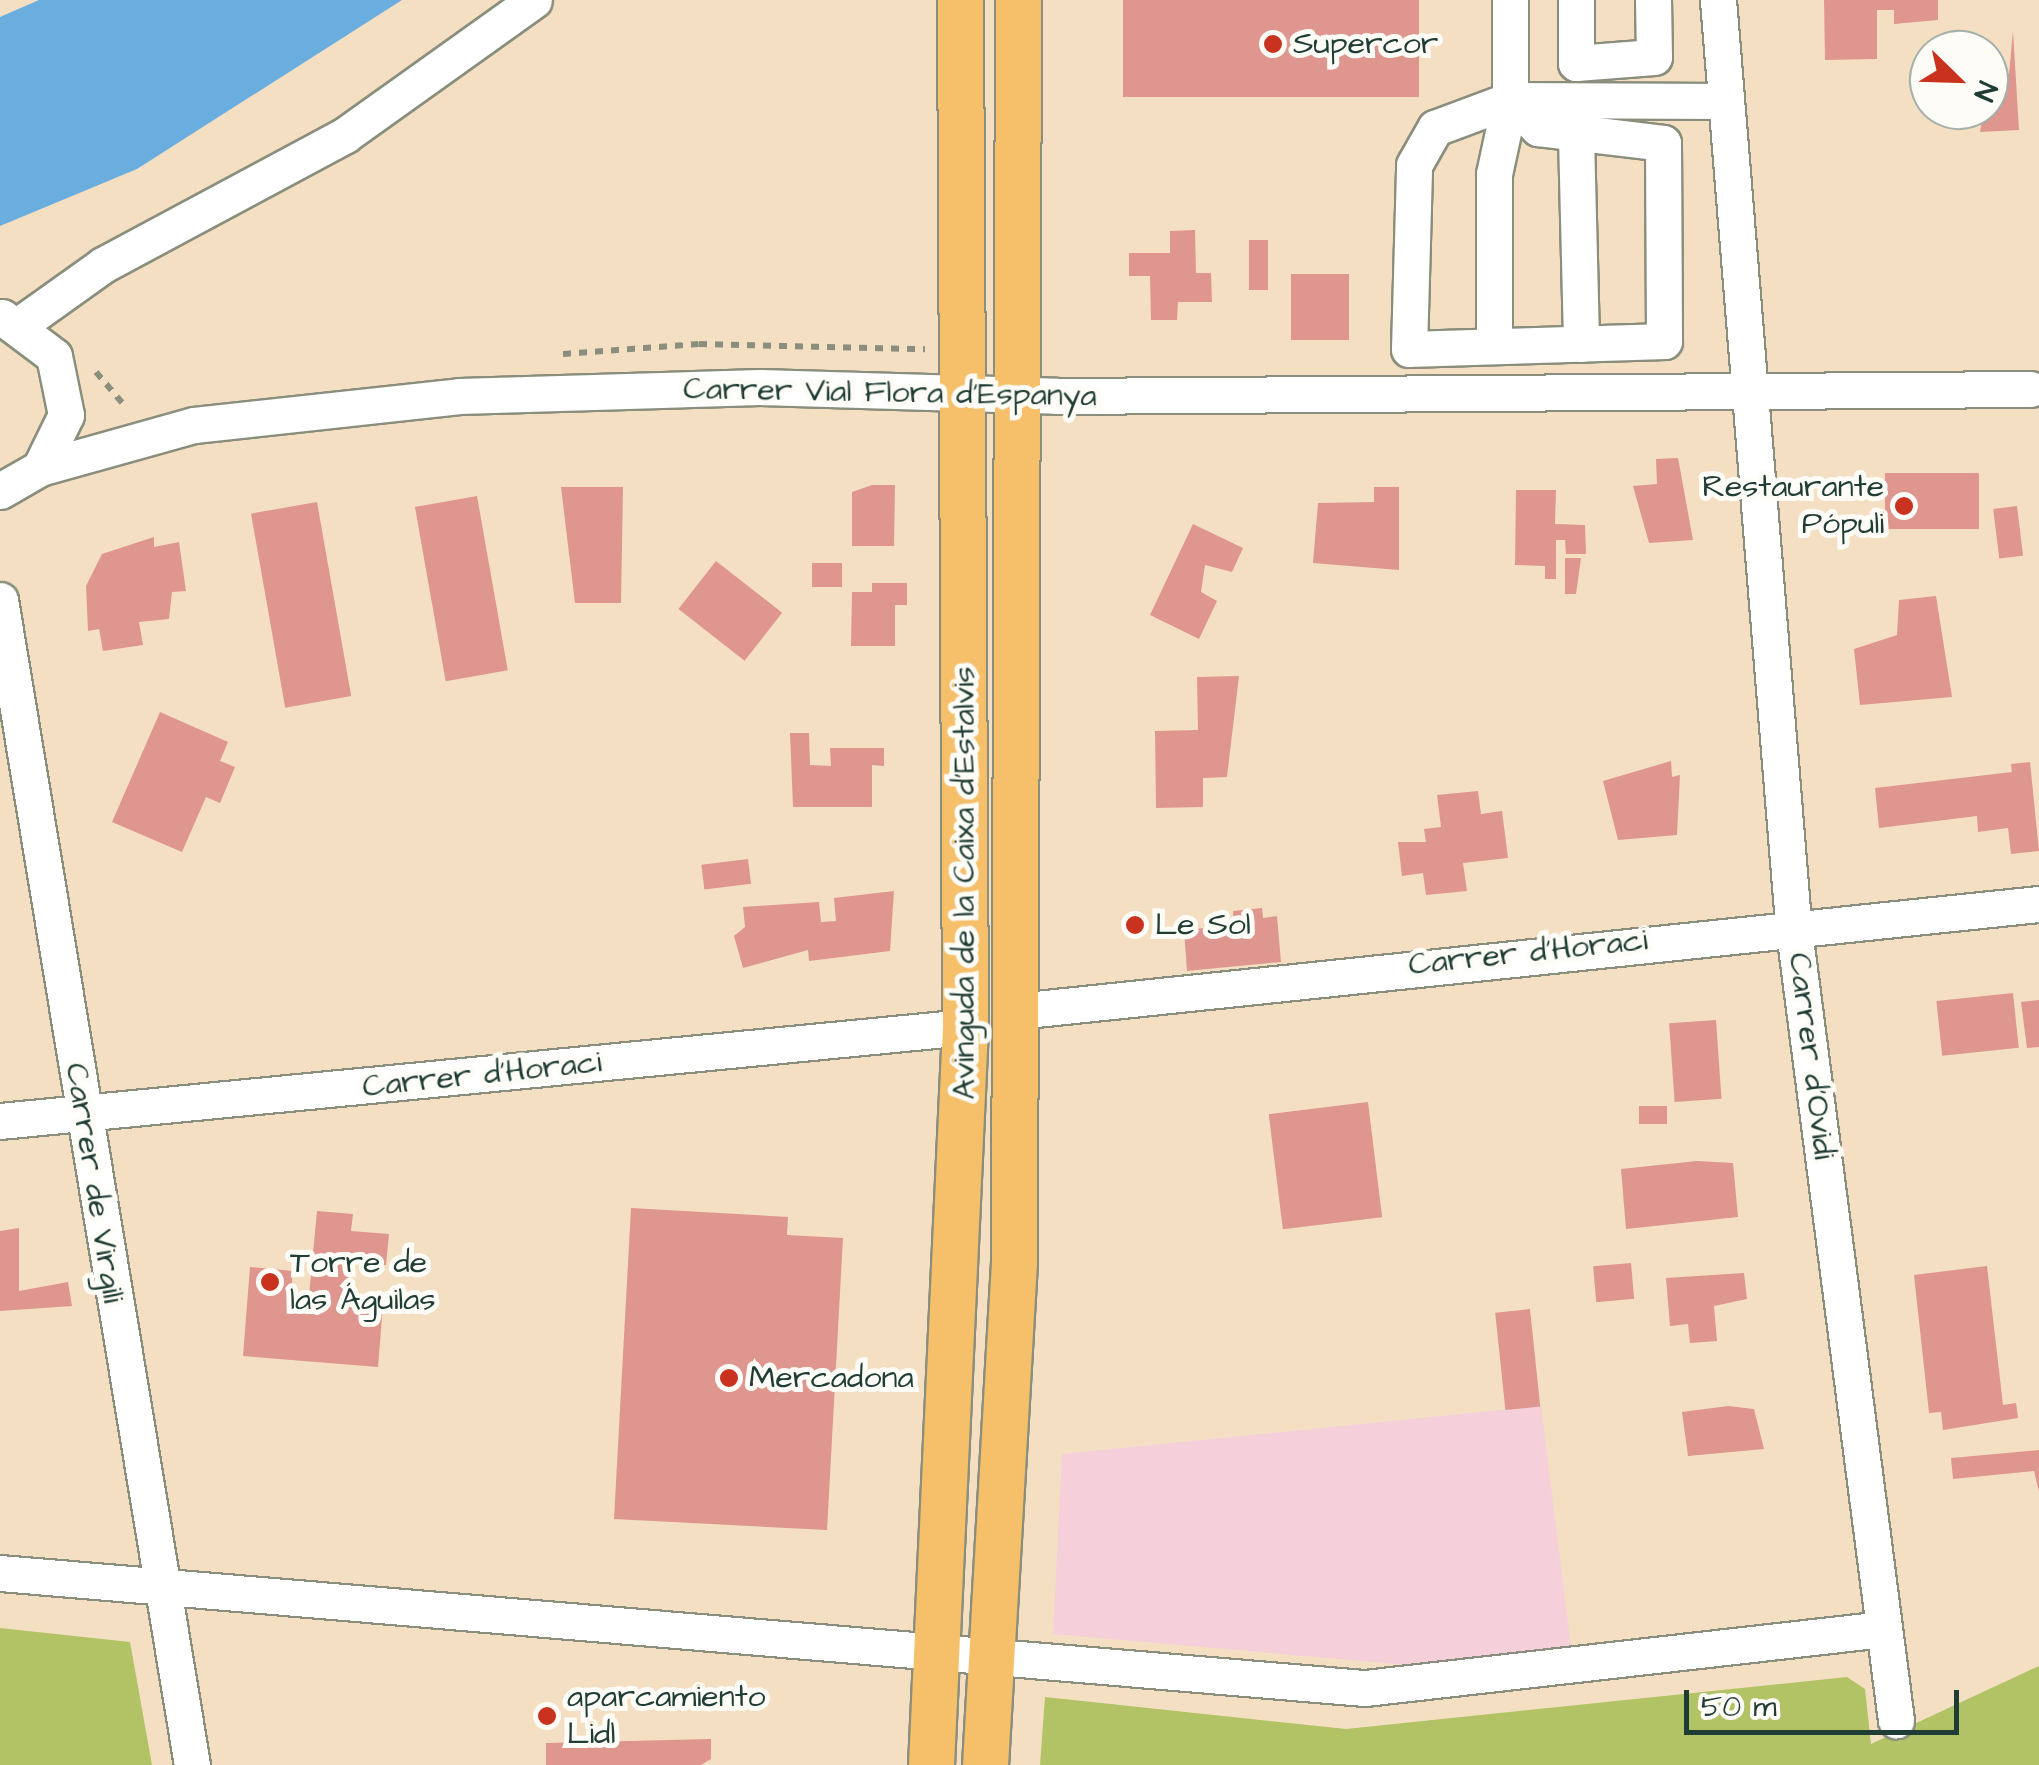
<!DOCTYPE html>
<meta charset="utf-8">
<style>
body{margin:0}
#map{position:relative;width:2039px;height:1765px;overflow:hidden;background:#f4dfc3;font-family:"Architects Daughter",sans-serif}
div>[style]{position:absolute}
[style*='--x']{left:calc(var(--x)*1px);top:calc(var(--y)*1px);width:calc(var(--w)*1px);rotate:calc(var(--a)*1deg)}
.built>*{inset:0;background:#f5cfda}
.green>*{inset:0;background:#b2c366}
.water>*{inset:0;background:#6aaddf}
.building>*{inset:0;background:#de968f;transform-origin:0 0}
.path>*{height:6px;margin-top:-3px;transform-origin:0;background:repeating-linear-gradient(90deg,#8a8e7c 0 8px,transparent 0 16px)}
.roads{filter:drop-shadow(2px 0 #8a8e7c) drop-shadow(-2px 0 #8a8e7c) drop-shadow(0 2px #8a8e7c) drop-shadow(0 -2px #8a8e7c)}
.minor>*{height:35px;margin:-17.5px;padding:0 17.5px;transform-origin:17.5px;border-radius:17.5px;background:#fff}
.major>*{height:45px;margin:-22.5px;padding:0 22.5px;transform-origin:22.5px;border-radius:22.5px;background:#f6c06b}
.dots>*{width:28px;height:28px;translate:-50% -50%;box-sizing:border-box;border:5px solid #fdfcf7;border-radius:50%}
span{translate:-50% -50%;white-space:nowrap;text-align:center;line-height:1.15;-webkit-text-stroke:10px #fdfcf7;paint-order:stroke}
.poi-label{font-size:32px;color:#1f3d34}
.left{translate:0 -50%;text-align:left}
.right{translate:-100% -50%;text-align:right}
.street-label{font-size:32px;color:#1f3d34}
.north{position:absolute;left:1909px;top:30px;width:100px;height:100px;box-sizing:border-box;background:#fdfcf7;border:2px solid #a4b0a9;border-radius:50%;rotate:113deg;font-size:28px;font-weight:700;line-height:40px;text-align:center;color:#1f3d34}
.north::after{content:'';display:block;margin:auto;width:35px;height:45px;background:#c8321e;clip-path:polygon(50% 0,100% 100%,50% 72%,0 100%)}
.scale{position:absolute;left:1684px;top:1690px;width:275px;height:45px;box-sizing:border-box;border:5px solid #1f3d34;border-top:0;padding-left:12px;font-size:30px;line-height:35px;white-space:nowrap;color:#1f3d34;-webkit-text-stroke:8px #fdfcf7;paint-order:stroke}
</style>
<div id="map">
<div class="built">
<div style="clip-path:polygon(1541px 1406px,1571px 1647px,1431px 1667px,1053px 1634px,1062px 1454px)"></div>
</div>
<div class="green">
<div style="clip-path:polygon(0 1628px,130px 1642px,152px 1765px,0 1765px)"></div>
<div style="clip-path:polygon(2039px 1666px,2039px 1765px,1040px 1765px,1045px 1697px,1346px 1729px,1847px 1677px,1865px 1689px,1871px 1744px)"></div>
</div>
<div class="water">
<div style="clip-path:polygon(39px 0,402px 0,137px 169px,0 226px,0 17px)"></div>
</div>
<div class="building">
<div style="left:1123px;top:0;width:296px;height:97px"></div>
<div style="clip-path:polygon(1824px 0,1938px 0,1938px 20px,1894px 24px,1894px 10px,1877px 10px,1877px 59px,1825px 60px)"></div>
<div style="clip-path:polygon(2013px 31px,2019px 130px,1980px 132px,1989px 76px,2009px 74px)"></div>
<div style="clip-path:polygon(1195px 230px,1196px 273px,1211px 273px,1212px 302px,1178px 302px,1177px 320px,1151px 320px,1150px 276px,1129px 276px,1129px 253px,1170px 253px,1170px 231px)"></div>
<div style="left:1249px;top:240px;width:19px;height:50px"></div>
<div style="left:1291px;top:274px;width:58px;height:66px"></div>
<div style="clip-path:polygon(1678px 458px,1693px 540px,1649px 543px,1633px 486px,1657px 484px,1656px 459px)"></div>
<div style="left:1885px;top:473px;width:94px;height:56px"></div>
<div style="clip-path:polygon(872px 485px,895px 485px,894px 546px,852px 546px,852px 492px)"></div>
<div style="clip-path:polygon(561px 487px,623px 487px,621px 603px,575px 603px)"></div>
<div style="clip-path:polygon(1374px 487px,1399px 487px,1399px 570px,1313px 563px,1318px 503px,1374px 502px)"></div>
<div style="clip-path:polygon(1516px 490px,1556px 490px,1555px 524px,1585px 525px,1586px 554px,1566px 554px,1565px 540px,1556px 540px,1556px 579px,1545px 579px,1545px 566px,1515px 565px)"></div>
<div style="left:477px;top:496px;width:177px;height:63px;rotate:80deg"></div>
<div style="left:317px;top:502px;width:197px;height:67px;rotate:80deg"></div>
<div style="left:2017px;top:506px;width:50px;height:24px;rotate:83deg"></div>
<div style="clip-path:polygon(1193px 524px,1243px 548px,1232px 572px,1205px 565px,1201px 592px,1217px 601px,1199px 639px,1150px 615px)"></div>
<div style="clip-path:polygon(154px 537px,154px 547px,179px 542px,186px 591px,172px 592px,169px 619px,139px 622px,143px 645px,103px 651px,99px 629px,88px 631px,86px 586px,102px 554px)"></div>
<div style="clip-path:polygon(1565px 558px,1581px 558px,1576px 594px,1565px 594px)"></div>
<div style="left:716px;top:561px;width:84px;height:61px;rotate:38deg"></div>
<div style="left:812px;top:563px;width:30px;height:24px"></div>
<div style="clip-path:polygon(872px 583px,907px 583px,907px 605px,895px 605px,895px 646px,851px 646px,852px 592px,872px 592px)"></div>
<div style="clip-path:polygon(1936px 596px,1952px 697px,1860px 705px,1854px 649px,1897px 635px,1899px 600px)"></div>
<div style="clip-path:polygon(1239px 676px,1227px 777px,1203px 778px,1203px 807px,1156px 808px,1155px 731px,1198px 730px,1197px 677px)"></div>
<div style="clip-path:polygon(160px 712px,228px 742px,220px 761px,235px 767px,220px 803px,206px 797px,182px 852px,112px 822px)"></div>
<div style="clip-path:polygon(790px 733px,809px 733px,810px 765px,831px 766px,830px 748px,884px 748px,884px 766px,872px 765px,872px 807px,793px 807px)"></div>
<div style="clip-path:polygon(1671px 761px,1672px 777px,1680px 775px,1677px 835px,1618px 840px,1603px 781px)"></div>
<div style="clip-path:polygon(2030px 762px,2039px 851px,2011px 854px,2008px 828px,1978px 832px,1977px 816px,1879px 828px,1875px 788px,2012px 772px,2011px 764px)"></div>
<div style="clip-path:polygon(1478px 791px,1481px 814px,1502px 811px,1508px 858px,1463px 863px,1467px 891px,1426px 895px,1423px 873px,1402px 876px,1398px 842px,1426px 842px,1424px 829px,1441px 827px,1437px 795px)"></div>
<div style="left:748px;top:859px;width:25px;height:47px;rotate:83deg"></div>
<div style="clip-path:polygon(894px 891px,890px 951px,809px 961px,808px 950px,743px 968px,734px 936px,745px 927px,743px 907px,819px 902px,821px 922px,836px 921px,834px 898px)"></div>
<div style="clip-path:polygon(1262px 908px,1263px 918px,1277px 916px,1281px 962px,1187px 971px,1184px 930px,1234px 925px,1233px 911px)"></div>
<div style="left:2013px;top:993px;width:55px;height:77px;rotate:84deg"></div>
<div style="clip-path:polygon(2039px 1000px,2039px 1047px,2027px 1048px,2021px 1002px)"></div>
<div style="left:1716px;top:1020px;width:79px;height:47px;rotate:86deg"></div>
<div style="left:1368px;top:1102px;width:116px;height:100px;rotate:83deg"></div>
<div style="left:1667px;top:1106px;width:18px;height:28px;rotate:90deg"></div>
<div style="clip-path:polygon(1697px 1161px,1733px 1163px,1738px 1217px,1626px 1229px,1621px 1169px)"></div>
<div style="clip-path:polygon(631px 1208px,788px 1217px,787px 1235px,843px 1238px,827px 1530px,614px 1519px)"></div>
<div style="clip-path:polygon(317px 1211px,353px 1214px,351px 1231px,389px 1234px,386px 1265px,350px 1262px,346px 1302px,383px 1305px,378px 1367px,243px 1356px,250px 1267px,293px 1271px,291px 1294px,309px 1296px)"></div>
<div style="clip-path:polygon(19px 1228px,19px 1291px,68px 1282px,72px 1306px,0 1311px,0 1231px)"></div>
<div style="left:1631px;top:1263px;width:36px;height:38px;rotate:85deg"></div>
<div style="clip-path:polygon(1987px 1266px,2003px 1405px,2016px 1403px,2018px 1418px,1943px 1430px,1941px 1412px,1929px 1413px,1914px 1275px)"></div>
<div style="clip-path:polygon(1744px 1273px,1747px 1299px,1714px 1306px,1717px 1341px,1690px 1343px,1688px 1324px,1670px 1326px,1666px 1278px)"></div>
<div style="left:1530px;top:1309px;width:98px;height:35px;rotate:84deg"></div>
<div style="clip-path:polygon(1728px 1406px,1754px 1409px,1764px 1449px,1688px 1456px,1682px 1412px)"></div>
<div style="clip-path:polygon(2039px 1450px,2039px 1492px,2034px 1471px,1953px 1479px,1951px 1458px)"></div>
<div style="clip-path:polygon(711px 1739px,711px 1759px,701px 1765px,546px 1765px,546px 1743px)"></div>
</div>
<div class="path">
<div style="--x:563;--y:354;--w:136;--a:-4.2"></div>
<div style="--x:699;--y:344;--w:226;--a:1.3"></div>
<div style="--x:96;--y:372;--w:43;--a:49.7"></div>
</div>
<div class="roads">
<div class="minor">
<div style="--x:1510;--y:0;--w:100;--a:90"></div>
<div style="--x:1510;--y:100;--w:213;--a:0.3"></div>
<div style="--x:1576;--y:0;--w:63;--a:90"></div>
<div style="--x:1576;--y:63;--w:78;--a:-4.4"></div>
<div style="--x:1654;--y:57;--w:57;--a:-91"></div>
<div style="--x:1718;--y:0;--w:926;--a:85.35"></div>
<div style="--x:1793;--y:923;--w:804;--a:82.64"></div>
<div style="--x:1510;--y:100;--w:40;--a:45"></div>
<div style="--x:1538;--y:128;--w:126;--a:6.8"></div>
<div style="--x:1663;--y:143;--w:198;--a:89.7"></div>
<div style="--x:1664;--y:341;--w:255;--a:178.2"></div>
<div style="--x:1409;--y:349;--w:184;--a:-88.4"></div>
<div style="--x:1414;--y:165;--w:43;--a:-60.4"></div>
<div style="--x:1435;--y:128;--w:80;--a:-20.5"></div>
<div style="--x:1576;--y:136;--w:208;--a:88.6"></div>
<div style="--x:19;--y:325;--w:103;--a:-35.5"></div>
<div style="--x:103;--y:265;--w:275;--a:-28.2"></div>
<div style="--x:345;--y:135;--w:232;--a:-35.5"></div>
<div style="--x:1494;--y:346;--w:172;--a:-90"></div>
<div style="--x:1494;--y:174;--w:76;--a:-77.8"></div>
<div style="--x:40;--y:468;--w:160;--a:-15.6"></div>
<div style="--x:194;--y:425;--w:267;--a:-6.2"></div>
<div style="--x:459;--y:396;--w:301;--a:-1.7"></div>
<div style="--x:760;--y:387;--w:297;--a:1.7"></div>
<div style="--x:1057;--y:396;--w:973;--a:-0.41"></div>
<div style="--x:0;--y:491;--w:46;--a:-29.9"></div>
<div style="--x:40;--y:468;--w:59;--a:-63.9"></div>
<div style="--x:66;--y:415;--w:60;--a:-101.5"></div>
<div style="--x:54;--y:356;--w:65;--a:-143.1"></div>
<div style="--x:0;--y:600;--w:1181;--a:80.64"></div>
<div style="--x:1017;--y:1011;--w:1028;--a:-5.98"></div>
<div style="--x:0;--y:1121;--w:970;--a:-5.56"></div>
<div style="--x:0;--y:1573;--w:1370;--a:4.82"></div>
<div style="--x:1365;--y:1688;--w:522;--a:-6.49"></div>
</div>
<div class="major">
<div style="--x:931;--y:1765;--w:739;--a:-87.36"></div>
<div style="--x:965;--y:1027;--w:1027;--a:-90.28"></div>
<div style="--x:985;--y:1765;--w:504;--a:-86.7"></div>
<div style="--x:1014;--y:1262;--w:1262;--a:-89.82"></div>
</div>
</div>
<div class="dots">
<div style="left:1273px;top:44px;background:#c8321e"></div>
<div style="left:1904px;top:506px;background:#c8321e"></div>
<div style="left:1135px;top:925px;background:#c8321e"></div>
<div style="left:270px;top:1282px;background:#c8321e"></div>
<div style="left:729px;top:1378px;background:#c8321e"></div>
<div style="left:547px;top:1716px;background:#c8321e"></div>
</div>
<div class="poi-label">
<span class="left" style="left:1293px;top:44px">Supercor</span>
<span class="right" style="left:1884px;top:506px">Restaurante<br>Pópuli</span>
<span class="left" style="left:1155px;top:925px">Le Sol</span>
<span class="left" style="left:290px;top:1282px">Torre de<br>las Águilas</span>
<span class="left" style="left:749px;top:1378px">Mercadona</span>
<span class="left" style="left:567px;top:1716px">aparcamiento<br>Lidl</span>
</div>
<div class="street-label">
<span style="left:890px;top:393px;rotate:1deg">Carrer Vial Flora d'Espanya</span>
<span style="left:965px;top:883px;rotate:-90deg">Avinguda de la Caixa d'Estalvis</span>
<span style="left:1528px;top:953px;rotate:-6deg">Carrer d'Horaci</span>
<span style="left:1811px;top:1056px;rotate:83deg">Carrer d'Ovidi</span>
<span style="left:482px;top:1075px;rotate:-6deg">Carrer d'Horaci</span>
<span style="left:94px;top:1183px;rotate:81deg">Carrer de Virgili</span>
</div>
<div class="north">N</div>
<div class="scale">50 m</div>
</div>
